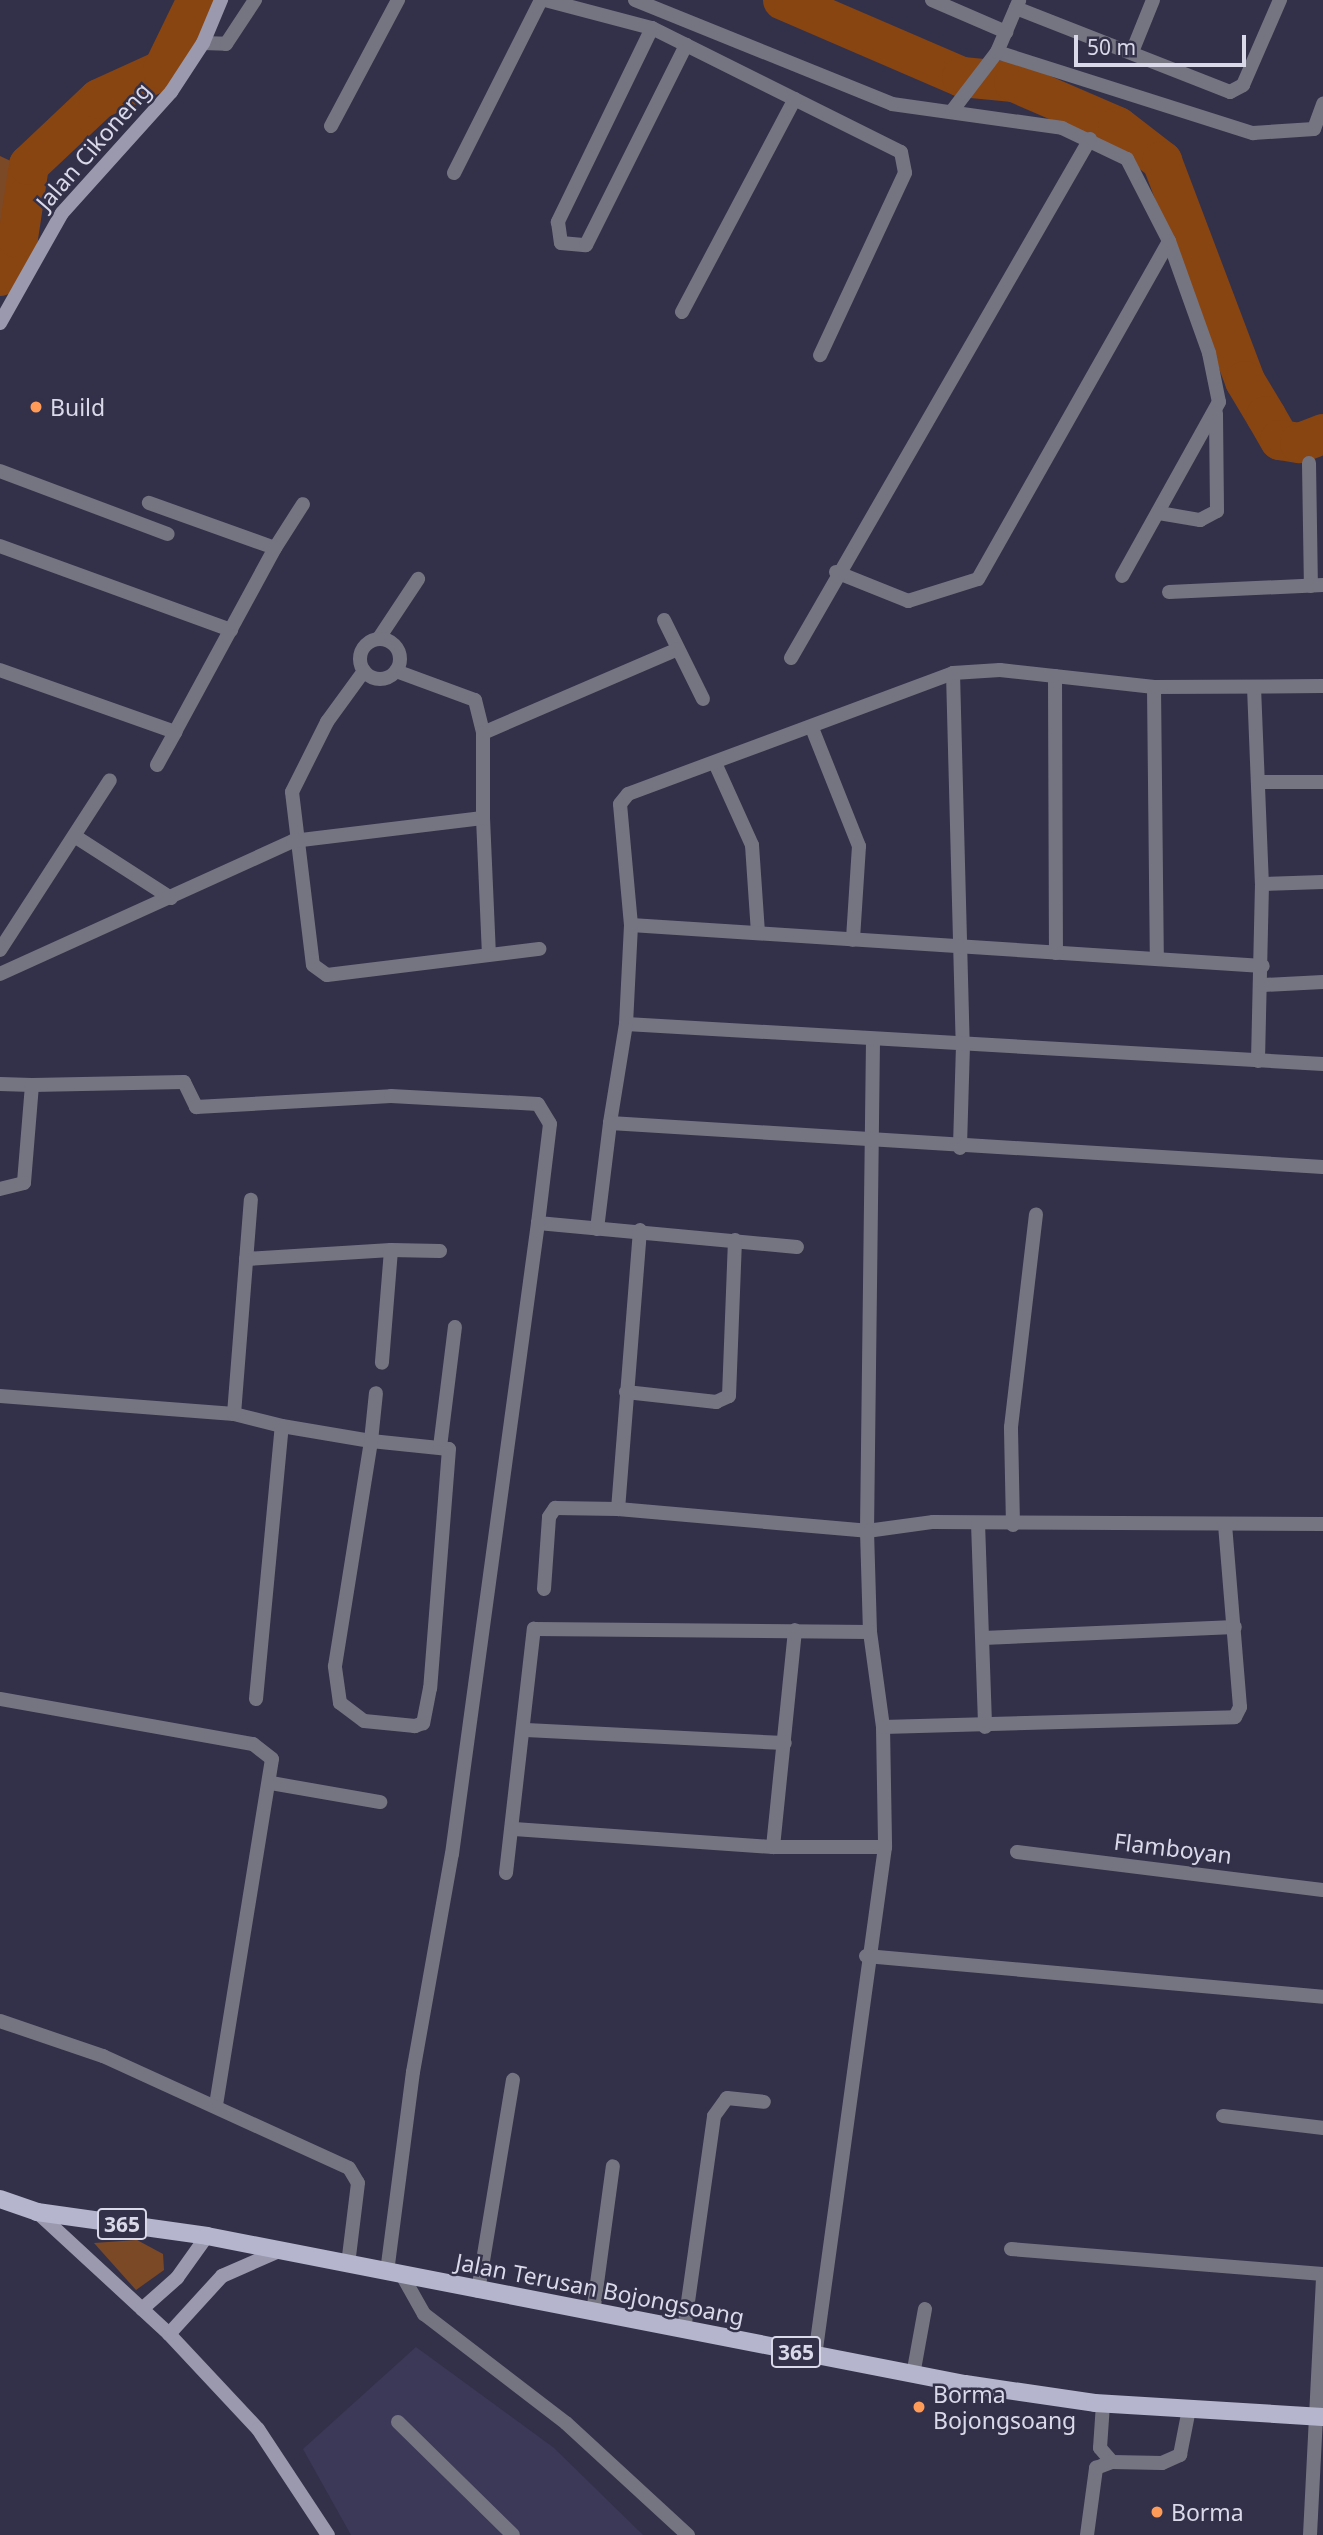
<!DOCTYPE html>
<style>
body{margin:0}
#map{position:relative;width:1323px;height:2535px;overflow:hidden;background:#333149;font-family:"Noto Sans",sans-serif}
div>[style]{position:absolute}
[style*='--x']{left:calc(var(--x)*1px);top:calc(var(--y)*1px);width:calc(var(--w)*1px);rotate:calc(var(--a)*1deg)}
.built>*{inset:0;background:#3b3957}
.green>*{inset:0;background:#7c4927}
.river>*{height:40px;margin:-20px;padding:0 20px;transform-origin:20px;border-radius:20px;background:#884511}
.lane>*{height:14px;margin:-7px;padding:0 7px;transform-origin:7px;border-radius:7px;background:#757582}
.street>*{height:14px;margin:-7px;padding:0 7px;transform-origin:7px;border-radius:7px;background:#757582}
.street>.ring{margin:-7px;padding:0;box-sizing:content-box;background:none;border:14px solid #757582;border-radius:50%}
.secondary>*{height:14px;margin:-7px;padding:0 7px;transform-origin:7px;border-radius:7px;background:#9a99ad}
.primary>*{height:18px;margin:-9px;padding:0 9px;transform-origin:9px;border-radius:9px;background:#b5b5ce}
.dots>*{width:19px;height:19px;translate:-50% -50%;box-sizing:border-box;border:4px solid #333149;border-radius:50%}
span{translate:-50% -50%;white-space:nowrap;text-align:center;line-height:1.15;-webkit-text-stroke:5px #333149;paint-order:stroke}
.shield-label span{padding:2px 5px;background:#333149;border:2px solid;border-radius:5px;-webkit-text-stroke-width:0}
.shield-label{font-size:21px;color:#d9d9e9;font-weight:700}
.street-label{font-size:23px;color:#d9d9e9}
.poi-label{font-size:23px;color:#d9d9e9}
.left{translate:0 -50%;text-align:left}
.scale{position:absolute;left:1074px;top:35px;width:172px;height:32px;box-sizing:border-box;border:4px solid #d9d9e9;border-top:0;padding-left:9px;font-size:21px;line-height:24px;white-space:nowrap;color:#d9d9e9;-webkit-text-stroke:5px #333149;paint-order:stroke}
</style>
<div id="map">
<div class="built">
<div style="clip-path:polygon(416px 2347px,554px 2448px,643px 2535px,351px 2535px,303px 2449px)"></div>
</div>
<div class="green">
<div style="clip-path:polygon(0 156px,17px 164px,21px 183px,19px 216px,0 254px)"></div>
<div style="clip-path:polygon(137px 2240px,163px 2254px,164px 2270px,136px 2290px,94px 2243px)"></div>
</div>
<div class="river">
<div style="--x:783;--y:0;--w:195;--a:23.3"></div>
<div style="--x:962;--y:77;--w:52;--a:5.5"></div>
<div style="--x:1014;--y:82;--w:113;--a:23.4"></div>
<div style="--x:1118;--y:127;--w:56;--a:37.7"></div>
<div style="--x:1162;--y:161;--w:235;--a:69.3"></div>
<div style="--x:1245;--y:381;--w:41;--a:59"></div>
<div style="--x:1266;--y:416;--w:28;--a:60"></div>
<div style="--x:1280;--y:440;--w:20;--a:9"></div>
<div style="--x:1300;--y:443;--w:25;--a:-21"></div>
<div style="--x:0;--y:276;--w:42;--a:-64.7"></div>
<div style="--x:18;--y:238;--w:74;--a:-81.4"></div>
<div style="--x:29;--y:165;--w:96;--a:-43.3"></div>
<div style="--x:99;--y:99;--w:70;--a:-24.4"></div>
<div style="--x:163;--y:70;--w:78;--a:-64.1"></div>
</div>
<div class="lane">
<div style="--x:203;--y:43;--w:23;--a:2"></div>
<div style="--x:226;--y:44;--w:53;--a:-56.6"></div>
<div style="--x:0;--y:1699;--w:257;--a:10.1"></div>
<div style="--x:253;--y:1744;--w:24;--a:38"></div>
<div style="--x:272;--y:1759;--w:349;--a:99.2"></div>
<div style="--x:271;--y:1783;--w:111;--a:9.9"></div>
<div style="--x:0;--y:2021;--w:109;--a:18.8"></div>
<div style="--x:103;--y:2056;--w:270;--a:24.5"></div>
<div style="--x:349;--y:2168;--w:17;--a:59"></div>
<div style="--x:358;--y:2183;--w:82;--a:97"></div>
<div style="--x:478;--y:2291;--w:214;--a:-80.6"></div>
<div style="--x:593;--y:2313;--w:148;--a:-82.3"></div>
<div style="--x:913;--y:2375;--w:67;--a:-79.7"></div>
<div style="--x:1103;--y:2404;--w:44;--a:93.9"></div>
<div style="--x:1100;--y:2448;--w:18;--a:49"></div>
<div style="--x:1112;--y:2462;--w:50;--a:1.1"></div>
<div style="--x:1162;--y:2463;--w:20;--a:-24"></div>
<div style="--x:1180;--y:2455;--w:47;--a:-78.9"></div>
<div style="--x:398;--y:2422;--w:161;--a:44.5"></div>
<div style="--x:1087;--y:2535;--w:68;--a:-82.3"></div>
<div style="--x:1096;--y:2468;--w:17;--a:-21"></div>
</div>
<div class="street">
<div style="--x:545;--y:0;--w:111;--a:14.7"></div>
<div style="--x:652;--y:28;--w:278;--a:26.5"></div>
<div style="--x:901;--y:152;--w:21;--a:79"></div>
<div style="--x:905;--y:173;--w:201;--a:115"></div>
<div style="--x:635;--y:0;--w:277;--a:22"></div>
<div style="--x:892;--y:104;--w:172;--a:8"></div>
<div style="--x:1062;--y:128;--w:72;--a:25.5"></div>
<div style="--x:1127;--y:159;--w:92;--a:62.9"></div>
<div style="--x:1169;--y:241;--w:119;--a:70.3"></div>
<div style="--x:1209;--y:353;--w:50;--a:78.5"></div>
<div style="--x:1219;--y:402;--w:199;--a:119.1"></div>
<div style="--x:932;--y:0;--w:81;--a:23.4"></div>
<div style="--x:1016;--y:8;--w:230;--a:21.4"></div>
<div style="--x:1230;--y:92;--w:15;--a:-28"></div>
<div style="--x:1243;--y:85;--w:93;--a:-66.5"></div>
<div style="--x:652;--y:28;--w:216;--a:115.9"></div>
<div style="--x:558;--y:222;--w:21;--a:82"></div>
<div style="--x:561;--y:243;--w:25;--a:5"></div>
<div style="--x:586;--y:245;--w:224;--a:-63.4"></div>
<div style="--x:997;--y:52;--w:269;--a:17.6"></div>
<div style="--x:1253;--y:133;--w:61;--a:-3.8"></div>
<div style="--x:1314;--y:129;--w:27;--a:-70"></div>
<div style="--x:1132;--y:52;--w:56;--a:-68"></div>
<div style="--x:952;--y:111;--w:74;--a:-52.7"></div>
<div style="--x:997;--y:52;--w:56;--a:-66.7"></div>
<div style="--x:331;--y:126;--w:143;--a:-62"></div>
<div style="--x:454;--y:173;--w:194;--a:-63.3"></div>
<div style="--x:682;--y:312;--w:241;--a:-62.1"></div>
<div style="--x:1309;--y:463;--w:123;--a:89.1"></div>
<div style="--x:0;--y:471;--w:179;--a:20.6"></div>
<div style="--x:1159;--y:513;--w:42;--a:9.7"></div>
<div style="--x:1200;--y:520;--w:19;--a:-28"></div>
<div style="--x:1217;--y:511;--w:98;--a:-90.6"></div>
<div style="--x:0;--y:546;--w:246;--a:20"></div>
<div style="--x:275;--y:548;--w:52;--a:-57.5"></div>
<div style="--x:836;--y:572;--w:78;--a:21.9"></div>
<div style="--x:908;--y:601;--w:73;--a:-17.4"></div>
<div style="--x:978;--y:579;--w:388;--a:-60.5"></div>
<div style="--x:1169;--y:592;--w:154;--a:-2.6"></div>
<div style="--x:664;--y:620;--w:88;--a:63.7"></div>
<div style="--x:379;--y:638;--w:71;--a:-56.5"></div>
<div class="ring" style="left:360px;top:639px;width:26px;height:26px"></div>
<div style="--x:791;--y:658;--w:599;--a:-60.05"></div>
<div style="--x:0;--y:670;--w:186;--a:19.5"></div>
<div style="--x:175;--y:732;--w:209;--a:-61.5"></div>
<div style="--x:275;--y:548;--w:134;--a:-160.3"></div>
<div style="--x:364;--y:671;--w:63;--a:126"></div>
<div style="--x:327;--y:722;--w:78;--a:116.6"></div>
<div style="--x:292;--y:792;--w:174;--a:83.1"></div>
<div style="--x:313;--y:965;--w:17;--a:36"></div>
<div style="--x:327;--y:975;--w:214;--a:-7"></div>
<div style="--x:396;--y:671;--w:84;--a:20.2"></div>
<div style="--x:475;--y:700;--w:34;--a:76"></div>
<div style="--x:483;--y:733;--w:212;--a:-23.3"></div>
<div style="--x:953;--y:673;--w:372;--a:88.5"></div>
<div style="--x:963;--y:1045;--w:103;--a:91.7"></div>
<div style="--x:1055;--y:676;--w:277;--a:89.8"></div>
<div style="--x:1154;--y:687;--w:272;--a:89.4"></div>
<div style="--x:1254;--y:687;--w:197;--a:87.7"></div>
<div style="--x:1262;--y:884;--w:177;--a:91.3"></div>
<div style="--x:812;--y:728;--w:127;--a:68.3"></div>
<div style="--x:859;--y:846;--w:94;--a:93.7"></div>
<div style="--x:715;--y:763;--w:90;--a:65.7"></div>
<div style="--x:752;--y:845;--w:88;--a:86.1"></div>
<div style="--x:157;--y:765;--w:38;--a:-61"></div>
<div style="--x:1258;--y:782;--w:65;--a:0"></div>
<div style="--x:483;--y:818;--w:135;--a:87.5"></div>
<div style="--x:76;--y:837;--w:113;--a:32.7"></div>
<div style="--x:1262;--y:884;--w:61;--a:-1.9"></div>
<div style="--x:631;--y:925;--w:633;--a:3.71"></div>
<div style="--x:0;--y:950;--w:202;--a:-57.1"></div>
<div style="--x:0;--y:974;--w:322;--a:-24.4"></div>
<div style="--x:293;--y:841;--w:191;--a:-6.9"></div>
<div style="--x:483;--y:818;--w:85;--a:-90"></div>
<div style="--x:1263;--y:985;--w:60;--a:-2.9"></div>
<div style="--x:626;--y:1024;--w:99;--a:-87.1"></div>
<div style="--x:631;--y:925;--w:121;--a:-95.2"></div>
<div style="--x:620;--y:804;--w:13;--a:-51"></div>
<div style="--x:628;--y:794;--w:347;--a:-20.4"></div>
<div style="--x:953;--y:673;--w:47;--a:-3.7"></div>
<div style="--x:1000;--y:670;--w:155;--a:6.3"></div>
<div style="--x:1154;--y:687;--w:169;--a:-0.3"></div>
<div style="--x:873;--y:1040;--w:491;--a:90.7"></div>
<div style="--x:867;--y:1531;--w:67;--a:-7.8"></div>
<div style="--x:933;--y:1522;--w:390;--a:0.3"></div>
<div style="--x:1323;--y:1064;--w:698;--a:-176.72"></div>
<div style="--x:626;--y:1024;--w:100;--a:99.2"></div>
<div style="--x:610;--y:1123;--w:714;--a:3.53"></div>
<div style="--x:0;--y:1084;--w:32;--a:2"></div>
<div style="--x:32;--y:1085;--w:98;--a:94.7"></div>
<div style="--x:24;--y:1183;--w:25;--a:166"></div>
<div style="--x:32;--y:1085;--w:152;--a:-1.1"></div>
<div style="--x:184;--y:1082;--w:28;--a:64"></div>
<div style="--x:196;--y:1107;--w:195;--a:-3.2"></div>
<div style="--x:391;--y:1096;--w:147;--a:3.1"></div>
<div style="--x:538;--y:1104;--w:23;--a:59"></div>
<div style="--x:550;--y:1124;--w:100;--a:96.9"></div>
<div style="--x:538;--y:1223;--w:260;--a:5.3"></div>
<div style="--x:597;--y:1229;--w:107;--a:-83"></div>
<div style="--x:640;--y:1230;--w:280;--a:94.5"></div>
<div style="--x:618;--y:1509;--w:250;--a:5"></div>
<div style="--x:867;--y:1531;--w:101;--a:88.3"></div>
<div style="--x:870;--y:1632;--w:96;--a:82.2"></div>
<div style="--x:883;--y:1727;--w:120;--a:89"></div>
<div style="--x:885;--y:1847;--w:514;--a:97.83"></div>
<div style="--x:391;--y:1250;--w:49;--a:1.2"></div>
<div style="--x:246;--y:1259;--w:145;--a:-3.6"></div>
<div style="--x:391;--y:1250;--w:113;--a:94.6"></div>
<div style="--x:626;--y:1392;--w:91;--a:6.3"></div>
<div style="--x:716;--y:1402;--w:14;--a:-25"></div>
<div style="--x:729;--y:1396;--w:156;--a:-87.8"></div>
<div style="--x:0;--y:1396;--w:235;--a:4.4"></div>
<div style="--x:234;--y:1414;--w:49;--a:14"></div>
<div style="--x:282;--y:1426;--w:90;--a:9.6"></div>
<div style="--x:371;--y:1441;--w:78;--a:5.9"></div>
<div style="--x:449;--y:1449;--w:240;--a:94.5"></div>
<div style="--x:430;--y:1688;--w:36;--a:101"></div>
<div style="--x:423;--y:1723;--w:9;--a:159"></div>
<div style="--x:415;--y:1726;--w:51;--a:-174.4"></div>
<div style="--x:364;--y:1721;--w:30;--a:-143"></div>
<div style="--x:340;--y:1703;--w:37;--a:-98"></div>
<div style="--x:335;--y:1666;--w:228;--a:-80.9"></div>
<div style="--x:371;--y:1441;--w:48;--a:-84.1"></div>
<div style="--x:234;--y:1414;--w:215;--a:-85.5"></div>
<div style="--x:440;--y:1447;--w:121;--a:-82.9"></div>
<div style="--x:978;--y:1523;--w:204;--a:88"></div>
<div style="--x:1013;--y:1525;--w:98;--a:-91.2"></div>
<div style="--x:1011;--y:1427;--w:214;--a:-83.3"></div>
<div style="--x:544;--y:1589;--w:72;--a:-86"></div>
<div style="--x:549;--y:1517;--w:11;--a:-56"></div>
<div style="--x:555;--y:1508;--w:63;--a:0.9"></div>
<div style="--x:983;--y:1638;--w:252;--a:-2.5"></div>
<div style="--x:256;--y:1699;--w:274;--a:-84.6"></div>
<div style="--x:883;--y:1727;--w:352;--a:-1.6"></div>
<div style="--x:1235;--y:1717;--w:11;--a:-63"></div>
<div style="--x:1240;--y:1707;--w:182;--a:-94.7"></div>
<div style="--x:526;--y:1730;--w:259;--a:2.9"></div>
<div style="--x:514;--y:1829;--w:260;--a:4"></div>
<div style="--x:773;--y:1847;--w:218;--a:-84.2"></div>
<div style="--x:773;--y:1847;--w:112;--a:0"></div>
<div style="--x:1017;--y:1852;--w:308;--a:7.1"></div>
<div style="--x:506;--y:1873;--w:246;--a:-83.5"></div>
<div style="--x:534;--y:1629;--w:336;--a:0.5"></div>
<div style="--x:866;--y:1956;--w:459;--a:5.1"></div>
<div style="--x:1223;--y:2116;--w:101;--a:6.8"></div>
<div style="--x:1011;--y:2249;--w:313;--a:4.6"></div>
<div style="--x:387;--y:2272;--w:202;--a:-82.6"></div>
<div style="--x:413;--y:2072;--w:221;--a:-79.9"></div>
<div style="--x:452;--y:1854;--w:637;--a:-82.24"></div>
<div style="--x:402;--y:2275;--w:45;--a:60.6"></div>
<div style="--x:424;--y:2314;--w:179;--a:37.5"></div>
<div style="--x:566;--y:2423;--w:166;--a:42.6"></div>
<div style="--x:684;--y:2330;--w:216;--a:-82"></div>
<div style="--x:714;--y:2116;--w:22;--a:-54"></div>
<div style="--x:727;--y:2098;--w:37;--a:6"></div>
<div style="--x:1310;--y:2535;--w:261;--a:-87.1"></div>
</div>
<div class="secondary">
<div style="--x:0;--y:323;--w:126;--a:-60.6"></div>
<div style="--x:62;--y:213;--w:163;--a:-48"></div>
<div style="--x:171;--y:92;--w:59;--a:-56.9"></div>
<div style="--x:203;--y:43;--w:47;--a:-67.3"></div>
<div style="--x:37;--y:2212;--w:180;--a:42.7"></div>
<div style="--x:169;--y:2334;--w:130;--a:46.9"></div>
<div style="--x:258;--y:2429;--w:127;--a:56.6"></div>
<div style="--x:142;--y:2309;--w:47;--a:-41.5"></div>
<div style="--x:177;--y:2278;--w:52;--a:-54.5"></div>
<div style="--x:169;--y:2334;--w:79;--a:-47.6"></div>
<div style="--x:222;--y:2276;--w:62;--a:-23.7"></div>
</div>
<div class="primary">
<div style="--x:0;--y:2199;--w:39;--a:19"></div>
<div style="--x:37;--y:2212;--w:172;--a:8"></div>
<div style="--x:207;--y:2236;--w:772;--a:11.05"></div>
<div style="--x:965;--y:2384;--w:131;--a:8.3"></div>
<div style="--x:1095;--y:2403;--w:228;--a:3.5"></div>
</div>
<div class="dots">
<div style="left:36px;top:407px;background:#ff9b59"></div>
<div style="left:919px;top:2407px;background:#ff9b59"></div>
<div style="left:1157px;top:2512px;background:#ff9b59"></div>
</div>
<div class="shield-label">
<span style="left:122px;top:2224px">365</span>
<span style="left:796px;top:2352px">365</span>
</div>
<div class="street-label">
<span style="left:93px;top:146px;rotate:-49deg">Jalan Cikoneng</span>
<span style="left:1173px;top:1848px;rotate:7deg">Flamboyan</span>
<span style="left:600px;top:2289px;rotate:11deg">Jalan Terusan Bojongsoang</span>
</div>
<div class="poi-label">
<span class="left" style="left:50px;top:407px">Build</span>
<span class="left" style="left:933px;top:2407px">Borma<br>Bojongsoang</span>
<span class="left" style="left:1171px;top:2512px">Borma</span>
</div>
<div class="scale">50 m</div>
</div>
